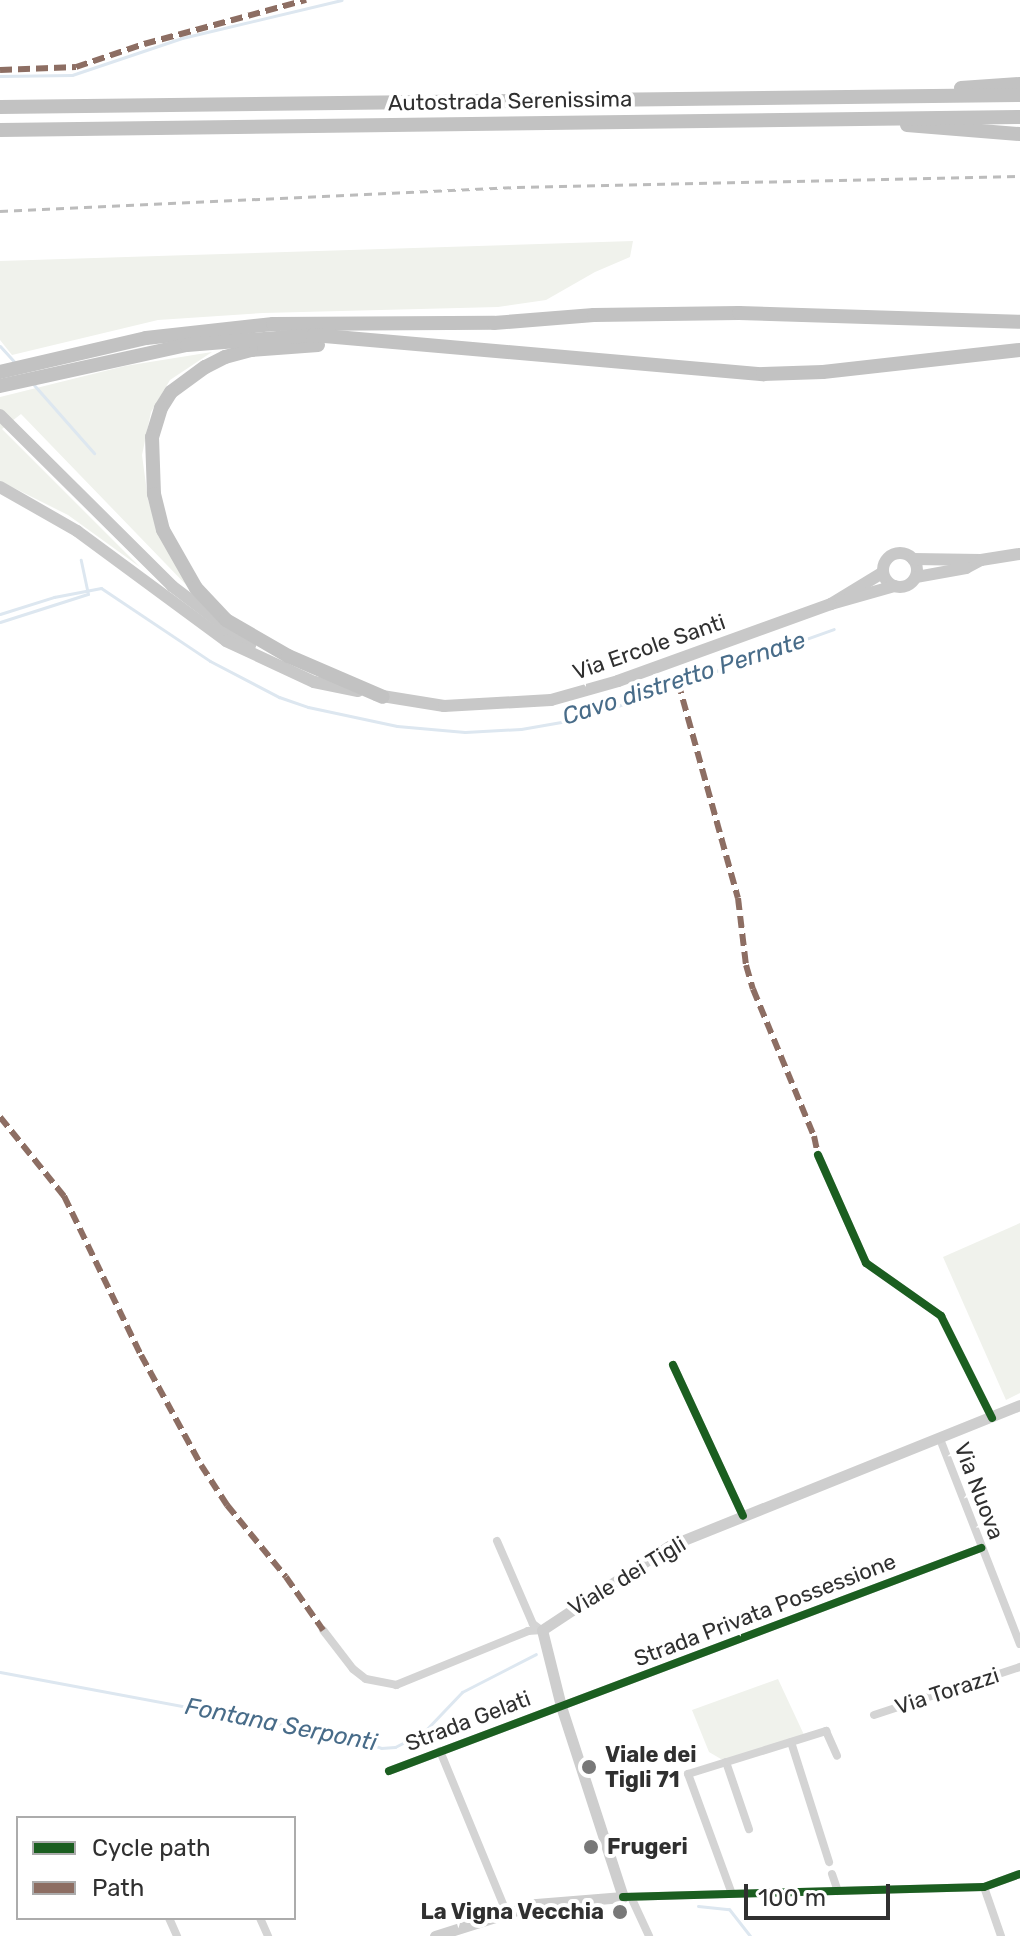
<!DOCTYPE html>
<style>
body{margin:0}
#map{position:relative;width:1020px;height:1936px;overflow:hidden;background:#fff;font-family:Rubik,sans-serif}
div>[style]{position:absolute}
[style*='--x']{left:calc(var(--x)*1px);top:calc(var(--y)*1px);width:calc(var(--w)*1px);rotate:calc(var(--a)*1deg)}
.green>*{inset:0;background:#f0f2ec}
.stream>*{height:3px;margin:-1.5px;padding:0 1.5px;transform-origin:1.5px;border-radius:1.5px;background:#dde7f0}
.minor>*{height:8px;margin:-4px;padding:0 4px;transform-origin:4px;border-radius:4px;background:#d4d4d4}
.secondary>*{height:11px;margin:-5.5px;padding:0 5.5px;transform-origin:5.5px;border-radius:5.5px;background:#cecece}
.primary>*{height:12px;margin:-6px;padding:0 6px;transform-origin:6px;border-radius:6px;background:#c8c8c8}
.primary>.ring{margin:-6px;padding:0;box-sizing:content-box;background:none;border:12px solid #c8c8c8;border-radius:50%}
.motorway>*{height:14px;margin:-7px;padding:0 7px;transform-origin:7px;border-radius:7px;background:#c2c2c2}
.rail>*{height:3px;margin-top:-1.5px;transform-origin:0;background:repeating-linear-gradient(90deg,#bcbcbc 0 8px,transparent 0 14px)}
.quiet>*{height:6px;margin-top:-3px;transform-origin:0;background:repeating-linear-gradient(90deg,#8d6e63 0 12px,transparent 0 18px)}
.cycleway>*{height:8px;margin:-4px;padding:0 4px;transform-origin:4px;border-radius:4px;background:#1b5e20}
.dots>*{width:22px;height:22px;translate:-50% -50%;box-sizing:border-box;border:4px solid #fff;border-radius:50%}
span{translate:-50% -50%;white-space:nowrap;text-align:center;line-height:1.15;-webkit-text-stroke:8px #fff;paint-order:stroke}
.street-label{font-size:22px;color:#303030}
.poi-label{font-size:22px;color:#303030;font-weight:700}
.left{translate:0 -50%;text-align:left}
.right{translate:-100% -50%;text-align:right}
.water-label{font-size:24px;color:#486c89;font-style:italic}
.legend{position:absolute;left:16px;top:1816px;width:280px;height:104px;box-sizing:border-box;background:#fff;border:2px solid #acacac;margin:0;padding:10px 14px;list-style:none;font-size:24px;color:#303030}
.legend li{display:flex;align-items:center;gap:16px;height:40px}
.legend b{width:40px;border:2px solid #acacac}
.scale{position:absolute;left:744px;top:1884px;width:146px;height:36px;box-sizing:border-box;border:4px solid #303030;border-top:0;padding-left:10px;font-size:24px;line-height:28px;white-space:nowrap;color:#303030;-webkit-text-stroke:6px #fff;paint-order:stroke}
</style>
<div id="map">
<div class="green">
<div style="clip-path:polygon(633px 241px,630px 257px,595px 272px,546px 300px,498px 307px,263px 313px,158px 320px,12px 355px,0 340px,0 261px)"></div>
<div style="clip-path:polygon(212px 352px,170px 380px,151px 412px,142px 455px,148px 500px,162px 541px,193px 592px,21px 414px,2px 429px,140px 567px,68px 515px,0 481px,0 397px,125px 366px)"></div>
<div style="clip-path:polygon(1020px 1223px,1020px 1393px,1006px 1400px,943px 1257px)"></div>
<div style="clip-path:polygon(778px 1679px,805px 1737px,726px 1762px,709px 1752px,692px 1710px)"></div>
</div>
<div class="stream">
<div style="--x:0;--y:76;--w:72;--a:-0.8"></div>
<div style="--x:72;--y:75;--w:116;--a:-18.6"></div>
<div style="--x:182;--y:38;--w:164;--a:-13.4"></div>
<div style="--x:0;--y:346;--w:24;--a:48"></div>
<div style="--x:34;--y:385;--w:91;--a:48.6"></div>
<div style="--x:0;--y:614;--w:57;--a:-17.5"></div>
<div style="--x:54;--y:597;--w:48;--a:-10.8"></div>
<div style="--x:101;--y:588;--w:131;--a:33.8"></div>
<div style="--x:210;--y:661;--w:78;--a:27.6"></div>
<div style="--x:279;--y:697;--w:31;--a:19"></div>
<div style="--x:308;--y:707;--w:91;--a:12.1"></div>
<div style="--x:397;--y:726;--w:68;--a:5"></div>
<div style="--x:465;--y:732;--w:56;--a:-3.1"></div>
<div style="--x:521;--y:729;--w:64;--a:-9.9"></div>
<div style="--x:584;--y:718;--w:265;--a:-19.6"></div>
<div style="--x:0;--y:622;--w:92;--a:-17.7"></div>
<div style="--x:88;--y:594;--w:35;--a:-102"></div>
<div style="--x:0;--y:1672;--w:352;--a:10.6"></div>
<div style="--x:346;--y:1737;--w:37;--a:17"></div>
<div style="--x:381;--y:1748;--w:14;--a:-4"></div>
<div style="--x:395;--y:1747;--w:31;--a:-27"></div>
<div style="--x:423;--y:1733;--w:57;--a:-46.4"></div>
<div style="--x:462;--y:1692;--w:83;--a:-27.2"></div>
<div style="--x:698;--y:1906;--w:31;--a:6"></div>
<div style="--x:729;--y:1909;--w:34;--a:52"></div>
</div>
<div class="minor">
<div style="--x:818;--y:1155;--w:118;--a:66"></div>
<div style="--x:866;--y:1263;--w:92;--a:35.2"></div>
<div style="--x:941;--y:1316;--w:114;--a:63.4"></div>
<div style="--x:673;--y:1365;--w:166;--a:65.1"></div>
<div style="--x:940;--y:1439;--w:220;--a:68.7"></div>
<div style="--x:497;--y:1541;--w:90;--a:66.6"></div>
<div style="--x:533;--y:1624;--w:10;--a:37"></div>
<div style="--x:323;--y:1630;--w:49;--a:52.4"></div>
<div style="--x:353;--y:1669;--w:16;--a:38"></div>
<div style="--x:366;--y:1679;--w:31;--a:11"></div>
<div style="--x:396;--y:1685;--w:143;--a:-22.2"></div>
<div style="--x:528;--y:1631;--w:14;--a:-4"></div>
<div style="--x:874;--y:1715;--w:154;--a:-18.2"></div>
<div style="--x:791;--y:1742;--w:126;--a:72.4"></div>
<div style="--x:440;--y:1751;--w:173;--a:67.6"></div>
<div style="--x:726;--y:1762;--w:71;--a:71.1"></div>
<div style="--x:389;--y:1771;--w:633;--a:-20.64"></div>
<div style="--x:832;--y:1874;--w:18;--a:71"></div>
<div style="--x:984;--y:1887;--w:52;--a:70.9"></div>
<div style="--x:732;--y:1894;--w:128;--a:-110.1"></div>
<div style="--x:688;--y:1774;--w:145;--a:-17.3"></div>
<div style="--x:826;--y:1731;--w:27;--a:66"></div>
<div style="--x:623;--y:1897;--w:361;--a:-1.6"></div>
<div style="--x:984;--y:1887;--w:38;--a:-20"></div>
<div style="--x:631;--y:1897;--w:43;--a:65.2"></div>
<div style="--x:169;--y:1918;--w:20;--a:66"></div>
<div style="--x:260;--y:1918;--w:20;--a:66"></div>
</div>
<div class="secondary">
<div style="--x:435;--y:1936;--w:106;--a:-17.6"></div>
<div style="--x:536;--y:1904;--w:87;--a:-4.6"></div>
<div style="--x:623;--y:1897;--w:201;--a:-108"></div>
<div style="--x:561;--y:1706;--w:78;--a:-104"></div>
<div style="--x:542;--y:1630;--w:152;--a:-33.5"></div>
<div style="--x:669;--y:1546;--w:378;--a:-21.9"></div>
</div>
<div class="primary">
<div style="--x:0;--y:415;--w:243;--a:44.8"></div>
<div style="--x:172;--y:586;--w:98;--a:37.1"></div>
<div style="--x:0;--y:487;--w:89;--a:29.7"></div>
<div style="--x:77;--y:531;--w:185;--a:36.4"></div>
<div style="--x:226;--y:641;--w:97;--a:25"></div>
<div style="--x:314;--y:682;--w:45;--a:11.6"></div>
<div class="ring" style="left:883px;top:553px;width:22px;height:22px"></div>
<div style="--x:913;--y:559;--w:68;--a:0.8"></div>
<div style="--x:981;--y:560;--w:17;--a:152"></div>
<div style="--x:966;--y:568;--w:51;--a:169.8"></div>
<div style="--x:981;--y:560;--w:39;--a:-9"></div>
<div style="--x:882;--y:573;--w:60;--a:148.7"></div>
<div style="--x:831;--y:604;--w:66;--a:-15.9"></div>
<div style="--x:376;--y:695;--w:69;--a:9.2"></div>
<div style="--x:444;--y:706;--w:107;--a:-3.2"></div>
<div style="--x:551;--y:700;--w:70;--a:-15.8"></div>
<div style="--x:618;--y:681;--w:226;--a:-19.9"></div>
</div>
<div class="motorway">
<div style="--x:961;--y:88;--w:59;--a:-3.9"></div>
<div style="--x:0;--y:107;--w:1020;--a:-0.67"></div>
<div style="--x:907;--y:125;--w:113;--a:4.6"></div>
<div style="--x:0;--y:130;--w:1020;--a:-0.73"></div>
<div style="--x:318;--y:345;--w:67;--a:175.7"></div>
<div style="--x:251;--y:350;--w:27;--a:165"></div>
<div style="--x:225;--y:357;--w:22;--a:153"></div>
<div style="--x:205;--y:367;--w:42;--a:143.7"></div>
<div style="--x:171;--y:392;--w:19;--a:122"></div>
<div style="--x:161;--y:408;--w:30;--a:107"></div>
<div style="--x:152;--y:437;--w:57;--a:88"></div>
<div style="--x:154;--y:494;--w:37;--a:76"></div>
<div style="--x:163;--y:530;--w:67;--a:60.4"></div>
<div style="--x:196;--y:588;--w:44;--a:46.8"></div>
<div style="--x:226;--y:620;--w:72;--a:30.1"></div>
<div style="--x:288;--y:656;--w:103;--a:23.3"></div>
<div style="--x:0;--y:372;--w:150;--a:-13.1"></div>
<div style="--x:146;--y:338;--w:128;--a:-6.3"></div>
<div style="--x:273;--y:324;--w:221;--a:-0.3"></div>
<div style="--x:494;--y:323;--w:100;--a:-4.6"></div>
<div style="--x:594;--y:315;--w:145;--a:-0.8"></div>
<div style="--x:739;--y:313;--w:281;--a:1.8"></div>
<div style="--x:0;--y:386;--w:191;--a:-12.4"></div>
<div style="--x:187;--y:345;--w:126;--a:-4.5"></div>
<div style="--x:313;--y:335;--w:452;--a:5"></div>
<div style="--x:763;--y:374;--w:60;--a:-1.9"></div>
<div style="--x:823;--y:372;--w:198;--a:-6.4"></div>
</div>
<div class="rail">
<div style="--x:0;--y:211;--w:518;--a:-2.66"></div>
<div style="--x:517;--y:187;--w:503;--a:-1.25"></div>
</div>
<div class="quiet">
<div style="--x:0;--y:70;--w:76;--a:-2.3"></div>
<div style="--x:76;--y:67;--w:72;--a:-18.7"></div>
<div style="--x:144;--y:44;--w:168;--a:-15.2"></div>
<div style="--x:678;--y:682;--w:224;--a:74.5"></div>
<div style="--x:738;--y:898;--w:67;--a:83.2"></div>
<div style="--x:746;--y:965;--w:25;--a:74"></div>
<div style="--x:753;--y:989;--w:159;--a:67.5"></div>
<div style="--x:814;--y:1136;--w:19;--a:78"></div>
<div style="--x:0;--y:1117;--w:102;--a:51"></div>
<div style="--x:64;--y:1196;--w:177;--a:64.2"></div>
<div style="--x:141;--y:1355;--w:125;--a:61.4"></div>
<div style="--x:201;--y:1465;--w:48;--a:57"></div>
<div style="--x:227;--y:1505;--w:93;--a:50.7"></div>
<div style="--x:286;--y:1577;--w:65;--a:55.1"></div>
</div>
<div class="cycleway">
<div style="--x:818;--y:1155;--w:118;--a:66"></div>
<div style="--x:866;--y:1263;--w:92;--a:35.2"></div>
<div style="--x:941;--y:1316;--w:114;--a:63.4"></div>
<div style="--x:673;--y:1365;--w:166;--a:65.1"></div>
<div style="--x:389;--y:1771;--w:633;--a:-20.64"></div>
<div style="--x:623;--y:1897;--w:361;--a:-1.6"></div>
<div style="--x:984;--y:1887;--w:38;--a:-20"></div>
</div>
<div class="dots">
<div style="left:589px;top:1767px;background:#787878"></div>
<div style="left:591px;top:1847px;background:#787878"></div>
<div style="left:620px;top:1912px;background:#787878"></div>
</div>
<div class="street-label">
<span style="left:510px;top:101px;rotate:-1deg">Autostrada Serenissima</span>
<span style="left:649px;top:647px;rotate:-19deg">Via Ercole Santi</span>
<span style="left:979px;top:1491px;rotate:69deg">Via Nuova</span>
<span style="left:627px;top:1576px;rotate:-31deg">Viale dei Tigli</span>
<span style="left:765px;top:1610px;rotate:-21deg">Strada Privata Possessione</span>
<span style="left:947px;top:1691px;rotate:-18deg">Via Torazzi</span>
<span style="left:468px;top:1721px;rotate:-21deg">Strada Gelati</span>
</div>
<div class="poi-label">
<span class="left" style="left:605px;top:1767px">Viale dei<br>Tigli 71</span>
<span class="left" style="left:607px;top:1847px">Frugeri</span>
<span class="right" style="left:604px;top:1912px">La Vigna Vecchia</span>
</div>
<div class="water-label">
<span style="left:684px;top:679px;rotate:-18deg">Cavo distretto Pernate</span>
<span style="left:281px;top:1725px;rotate:11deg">Fontana Serponti</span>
</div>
<ul class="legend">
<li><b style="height:10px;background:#1b5e20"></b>Cycle path</li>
<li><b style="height:10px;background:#8d6e63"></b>Path</li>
</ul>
<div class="scale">100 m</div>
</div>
